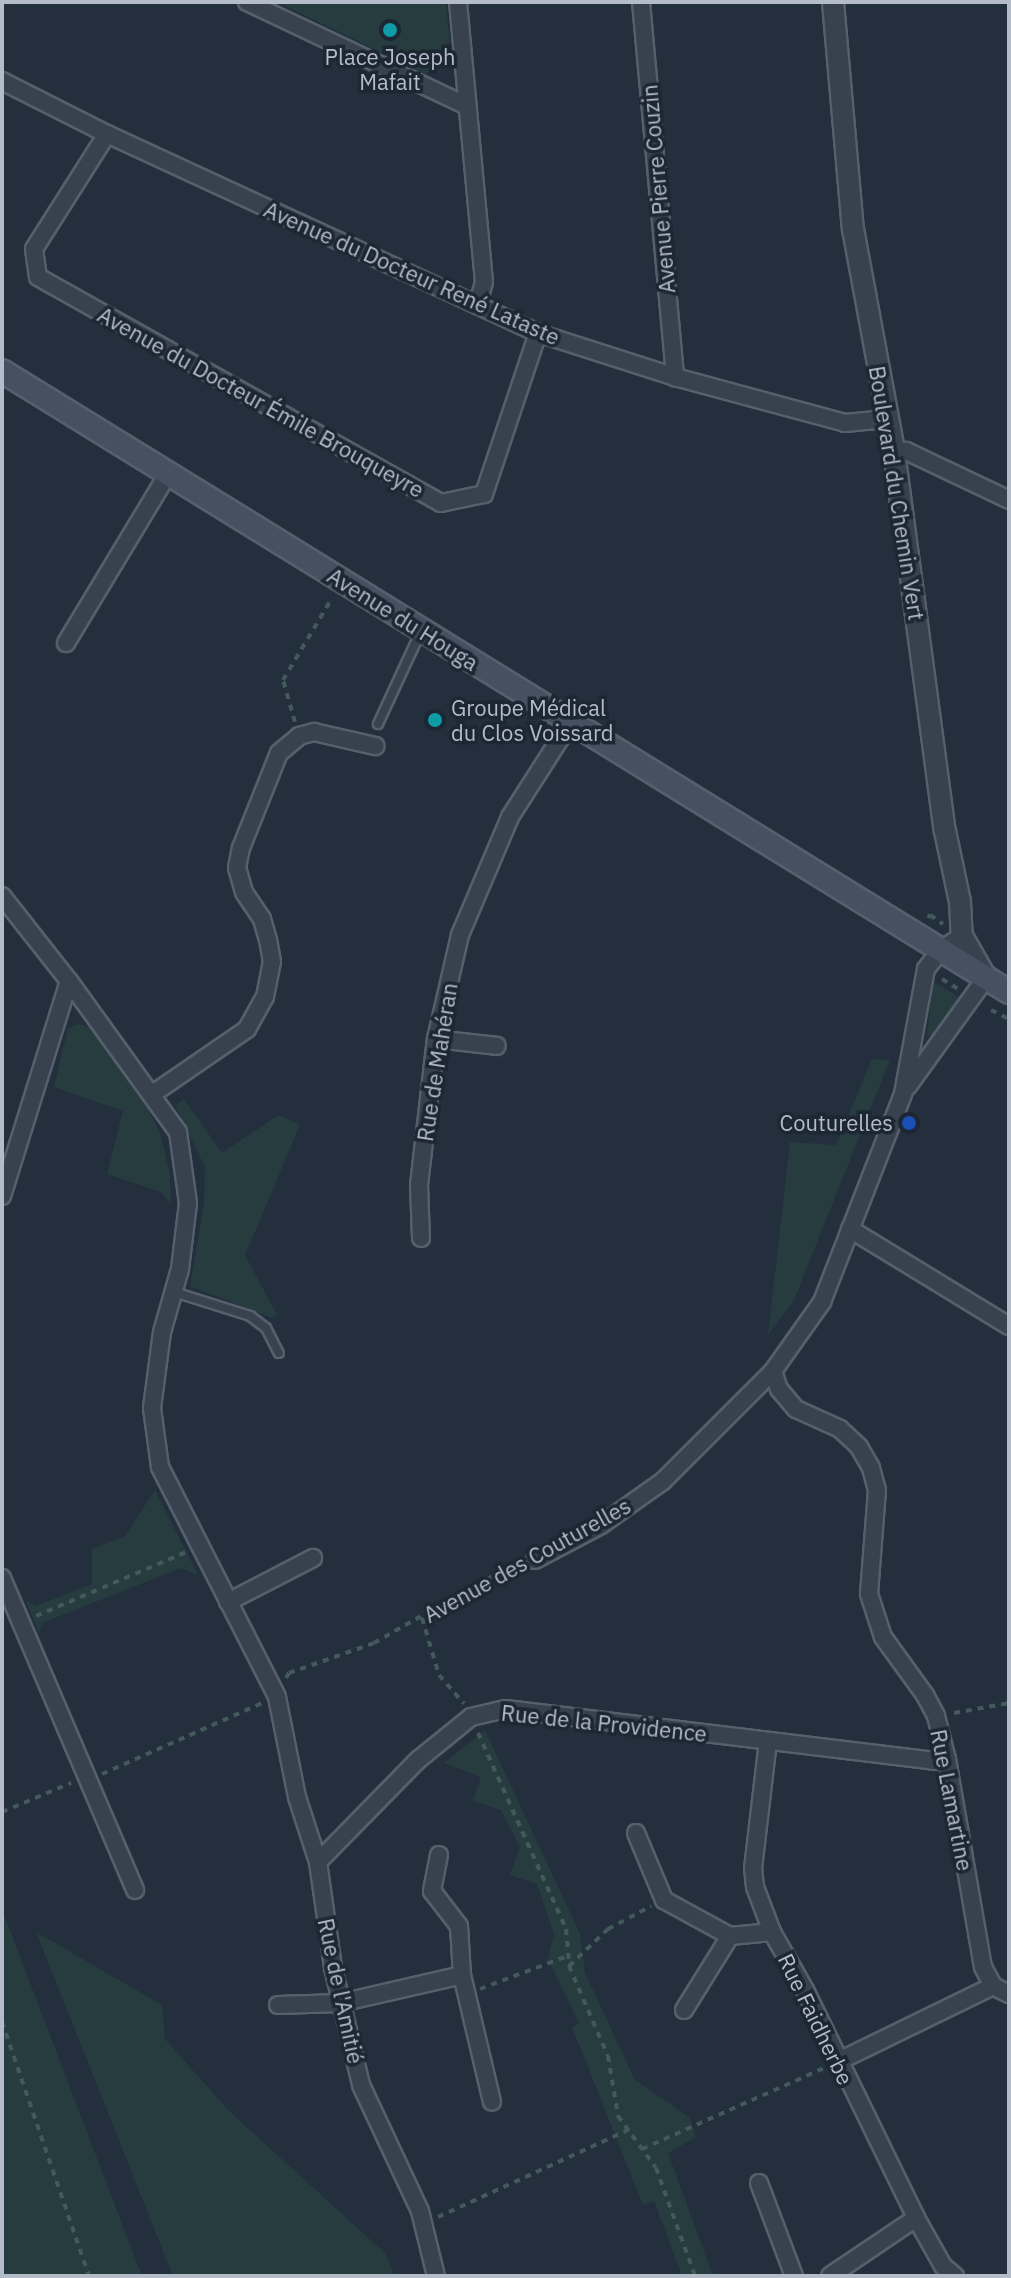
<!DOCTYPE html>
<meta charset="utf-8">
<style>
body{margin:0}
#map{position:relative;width:1011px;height:2278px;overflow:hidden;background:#242f3e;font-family:"IBM Plex Sans",sans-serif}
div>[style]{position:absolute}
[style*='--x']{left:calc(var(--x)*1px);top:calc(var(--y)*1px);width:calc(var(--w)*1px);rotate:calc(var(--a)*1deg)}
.green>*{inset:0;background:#263c3f}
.path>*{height:4px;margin-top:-2px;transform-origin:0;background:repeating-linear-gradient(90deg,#44595c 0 6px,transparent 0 12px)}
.roads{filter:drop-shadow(2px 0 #565f6c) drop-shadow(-2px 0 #565f6c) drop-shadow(0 2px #565f6c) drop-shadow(0 -2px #565f6c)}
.service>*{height:8px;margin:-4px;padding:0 4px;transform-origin:4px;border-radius:4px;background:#38414e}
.minor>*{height:16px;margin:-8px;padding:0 8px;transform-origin:8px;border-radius:8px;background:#38414e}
.tertiary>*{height:20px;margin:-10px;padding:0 10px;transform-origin:10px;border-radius:10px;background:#38414e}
.secondary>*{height:22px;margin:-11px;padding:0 11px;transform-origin:11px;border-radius:11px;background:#465061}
.dots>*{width:22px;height:22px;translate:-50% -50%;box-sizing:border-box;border:4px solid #1d2633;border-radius:50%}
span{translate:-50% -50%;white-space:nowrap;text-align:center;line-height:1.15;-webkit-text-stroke:7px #1d2633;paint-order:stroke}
.poi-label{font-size:22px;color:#b4bcc9}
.left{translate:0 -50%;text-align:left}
.right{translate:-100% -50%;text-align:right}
.street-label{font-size:22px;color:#b4bcc9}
.frame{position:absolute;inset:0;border:4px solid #b4bcc9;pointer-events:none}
</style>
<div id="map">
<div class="green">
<div style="clip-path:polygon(277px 2px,446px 2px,451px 56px,426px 74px)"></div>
<div style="clip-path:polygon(933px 981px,962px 999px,933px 1035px,927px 1036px)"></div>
<div style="clip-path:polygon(78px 1024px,91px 1028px,150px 1112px,161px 1136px,170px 1175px,171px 1204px,161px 1192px,107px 1174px,123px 1111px,54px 1087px,68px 1028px)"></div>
<div style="clip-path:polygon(872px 1059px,890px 1060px,794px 1300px,768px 1335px,790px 1142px,836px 1145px)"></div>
<div style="clip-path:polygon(184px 1099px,222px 1153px,279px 1115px,300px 1125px,245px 1255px,277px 1315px,272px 1318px,190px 1286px,204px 1203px,205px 1167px,175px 1105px)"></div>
<div style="clip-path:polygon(155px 1490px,198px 1575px,181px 1568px,42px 1623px,39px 1633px,26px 1601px,36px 1606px,92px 1584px,92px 1549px,125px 1536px)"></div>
<div style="clip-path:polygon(485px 1730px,580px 1934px,585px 1973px,635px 2080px,690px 2118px,696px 2137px,668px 2153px,713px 2276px,682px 2276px,654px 2201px,643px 2205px,572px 2027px,579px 2023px,548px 1959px,554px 1934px,537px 1884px,510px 1875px,520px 1847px,501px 1810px,473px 1801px,481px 1777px,444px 1763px)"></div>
<div style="clip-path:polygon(2px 1912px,3px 1912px,142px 2276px,2px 2276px)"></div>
<div style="clip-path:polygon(36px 1932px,162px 2005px,165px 2039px,230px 2112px,386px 2254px,394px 2276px,173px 2276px)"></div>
</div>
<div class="path">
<div style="--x:295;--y:722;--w:44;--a:-105.9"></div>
<div style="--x:283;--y:680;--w:96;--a:-59.1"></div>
<div style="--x:928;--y:918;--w:4;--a:-56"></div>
<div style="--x:930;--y:915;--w:16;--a:35"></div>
<div style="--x:942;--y:979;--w:19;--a:32"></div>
<div style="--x:991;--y:1010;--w:20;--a:27"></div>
<div style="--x:36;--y:1616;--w:163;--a:-23.1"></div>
<div style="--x:422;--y:1618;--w:59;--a:73.4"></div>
<div style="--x:439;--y:1675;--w:38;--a:49"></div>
<div style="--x:286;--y:1678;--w:6;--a:-59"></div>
<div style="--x:289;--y:1673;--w:90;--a:-19.4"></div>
<div style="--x:374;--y:1643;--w:129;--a:-29.7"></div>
<div style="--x:486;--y:1579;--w:39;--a:-21"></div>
<div style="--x:954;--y:1713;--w:56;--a:-10.3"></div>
<div style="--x:478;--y:1733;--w:215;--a:65.8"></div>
<div style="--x:566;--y:1929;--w:37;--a:85"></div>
<div style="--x:569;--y:1966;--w:98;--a:66.6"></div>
<div style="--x:608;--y:2056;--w:61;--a:80.5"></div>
<div style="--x:618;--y:2116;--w:64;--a:53.8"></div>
<div style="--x:656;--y:2168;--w:115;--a:70.1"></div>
<div style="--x:102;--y:1774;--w:175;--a:-23.9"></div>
<div style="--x:2;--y:1812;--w:75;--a:-22.8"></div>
<div style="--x:569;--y:1966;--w:54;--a:-43.5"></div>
<div style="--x:608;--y:1929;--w:49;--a:-28.1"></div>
<div style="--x:480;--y:1989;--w:94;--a:-20.6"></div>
<div style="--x:2;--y:2022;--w:268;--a:71.1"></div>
<div style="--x:642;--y:2149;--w:199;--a:-24"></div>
<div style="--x:438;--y:2217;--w:209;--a:-24.6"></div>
</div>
<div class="roads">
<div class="service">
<div style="--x:378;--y:724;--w:102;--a:-65.2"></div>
<div style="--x:174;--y:1292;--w:80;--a:17.5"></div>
<div style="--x:250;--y:1316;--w:20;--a:37"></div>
<div style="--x:266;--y:1328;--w:28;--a:63"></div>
</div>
<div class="minor">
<div style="--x:247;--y:2;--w:243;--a:25.3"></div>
<div style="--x:458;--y:2;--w:281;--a:84.7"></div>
<div style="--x:484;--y:282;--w:24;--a:105"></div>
<div style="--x:641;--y:2;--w:377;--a:84.8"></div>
<div style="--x:2;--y:81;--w:118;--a:26.8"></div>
<div style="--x:107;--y:134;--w:475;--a:24.8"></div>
<div style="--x:538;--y:333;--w:144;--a:17.8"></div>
<div style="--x:675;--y:377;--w:176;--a:15.1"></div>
<div style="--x:845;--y:423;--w:42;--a:-5.4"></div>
<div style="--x:107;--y:134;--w:136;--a:122.4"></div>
<div style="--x:34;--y:249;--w:28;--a:82"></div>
<div style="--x:38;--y:277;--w:462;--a:29.3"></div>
<div style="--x:441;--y:503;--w:44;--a:-11.8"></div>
<div style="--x:484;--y:494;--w:170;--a:-71.5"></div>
<div style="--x:894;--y:451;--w:12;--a:0"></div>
<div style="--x:906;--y:451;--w:114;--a:25.4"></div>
<div style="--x:66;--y:643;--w:197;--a:-58.9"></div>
<div style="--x:2;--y:896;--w:108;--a:51.8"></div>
<div style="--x:69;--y:981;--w:225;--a:107.3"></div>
<div style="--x:69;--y:981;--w:186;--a:54.2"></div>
<div style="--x:178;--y:1132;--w:72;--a:82"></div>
<div style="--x:188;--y:1203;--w:66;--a:96.9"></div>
<div style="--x:180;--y:1269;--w:66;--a:105.9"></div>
<div style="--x:162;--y:1332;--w:77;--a:97.5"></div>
<div style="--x:152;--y:1408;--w:60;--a:82.3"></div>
<div style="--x:160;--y:1467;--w:258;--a:63"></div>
<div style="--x:277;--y:1697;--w:102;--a:78.7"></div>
<div style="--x:297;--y:1797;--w:68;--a:72.1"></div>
<div style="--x:318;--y:1862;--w:107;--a:81.9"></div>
<div style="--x:333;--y:1968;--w:120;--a:76.5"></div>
<div style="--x:361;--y:2085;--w:139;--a:64.9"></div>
<div style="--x:420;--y:2211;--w:67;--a:76.2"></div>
<div style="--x:436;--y:1039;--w:61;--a:6.5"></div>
<div style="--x:908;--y:1086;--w:133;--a:-54.2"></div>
<div style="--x:154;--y:1093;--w:113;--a:-34.5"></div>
<div style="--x:247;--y:1029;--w:37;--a:-61"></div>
<div style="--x:265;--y:997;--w:36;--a:-79"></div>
<div style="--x:272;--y:962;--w:22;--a:-100"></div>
<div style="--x:268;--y:940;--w:22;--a:-106"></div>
<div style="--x:262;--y:919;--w:32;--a:-124"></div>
<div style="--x:244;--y:892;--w:25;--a:-106"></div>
<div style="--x:237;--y:868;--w:20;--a:-79"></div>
<div style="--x:241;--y:848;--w:102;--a:-68.2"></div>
<div style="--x:279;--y:753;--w:26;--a:-40"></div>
<div style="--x:299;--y:736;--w:16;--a:-15"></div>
<div style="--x:314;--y:732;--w:63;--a:12.9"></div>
<div style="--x:850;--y:1229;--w:186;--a:31.4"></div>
<div style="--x:421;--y:1238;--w:53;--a:-92.2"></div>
<div style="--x:419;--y:1185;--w:147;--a:-83.4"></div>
<div style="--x:436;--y:1039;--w:107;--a:-77"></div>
<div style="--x:460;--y:935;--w:128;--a:-67"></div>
<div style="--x:510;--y:817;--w:112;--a:-57.4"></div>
<div style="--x:773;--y:1371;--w:19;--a:72"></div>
<div style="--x:779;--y:1389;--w:26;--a:50"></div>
<div style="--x:796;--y:1409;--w:48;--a:24.4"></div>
<div style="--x:840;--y:1429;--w:26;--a:43"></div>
<div style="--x:859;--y:1447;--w:24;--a:60"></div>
<div style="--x:871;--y:1468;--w:23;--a:75"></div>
<div style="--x:877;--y:1490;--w:104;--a:94.4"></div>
<div style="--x:869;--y:1594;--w:45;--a:72"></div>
<div style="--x:883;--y:1637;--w:72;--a:54.1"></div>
<div style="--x:925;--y:1695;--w:24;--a:62"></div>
<div style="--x:936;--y:1716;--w:44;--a:75.7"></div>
<div style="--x:947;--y:1759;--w:211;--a:80.2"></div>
<div style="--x:983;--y:1967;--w:21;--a:62"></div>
<div style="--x:993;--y:1986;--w:18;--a:27"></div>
<div style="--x:535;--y:1560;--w:75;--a:-27.9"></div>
<div style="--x:601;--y:1525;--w:76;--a:-35.4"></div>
<div style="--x:663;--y:1481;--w:156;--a:-45"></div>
<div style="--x:773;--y:1371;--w:85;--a:-54.6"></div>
<div style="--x:822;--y:1302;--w:223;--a:-68.7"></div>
<div style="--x:903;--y:1094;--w:127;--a:-79.6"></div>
<div style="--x:926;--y:969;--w:24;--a:-52"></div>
<div style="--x:941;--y:950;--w:25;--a:-34"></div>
<div style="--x:2;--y:1578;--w:339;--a:66.9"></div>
<div style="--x:228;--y:1602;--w:96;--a:-27.4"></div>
<div style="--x:768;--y:1741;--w:128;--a:96.7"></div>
<div style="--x:753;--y:1868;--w:19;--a:84"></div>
<div style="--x:755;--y:1887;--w:48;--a:69.3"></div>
<div style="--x:772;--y:1932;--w:67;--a:60.4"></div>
<div style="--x:805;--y:1990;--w:254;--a:64"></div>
<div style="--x:916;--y:2218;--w:55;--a:60.6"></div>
<div style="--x:943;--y:2266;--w:16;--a:40"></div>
<div style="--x:636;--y:1833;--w:73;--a:67.3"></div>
<div style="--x:664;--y:1900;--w:75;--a:28.6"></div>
<div style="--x:730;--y:1936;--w:42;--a:-5.4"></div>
<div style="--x:439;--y:1855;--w:37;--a:101"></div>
<div style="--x:432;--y:1891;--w:44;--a:52.4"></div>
<div style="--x:459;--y:1926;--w:49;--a:86.5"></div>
<div style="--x:318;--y:1862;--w:143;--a:-45.6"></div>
<div style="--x:418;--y:1760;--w:68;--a:-39.1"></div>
<div style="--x:471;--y:1717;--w:36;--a:-13"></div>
<div style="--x:506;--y:1709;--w:430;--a:6.9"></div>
<div style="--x:933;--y:1761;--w:14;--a:-8"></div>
<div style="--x:278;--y:2005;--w:62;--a:-1.8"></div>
<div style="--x:340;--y:2003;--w:125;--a:-12.9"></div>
<div style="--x:462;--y:1975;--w:130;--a:76.7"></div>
<div style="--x:684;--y:2010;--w:87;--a:-58.1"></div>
<div style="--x:837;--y:2062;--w:174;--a:-26"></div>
<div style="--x:759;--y:2183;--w:99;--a:69.4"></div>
<div style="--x:830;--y:2276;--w:104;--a:-34"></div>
</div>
<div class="tertiary">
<div style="--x:833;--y:2;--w:228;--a:85"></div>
<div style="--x:853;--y:229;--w:226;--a:79.5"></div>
<div style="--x:894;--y:451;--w:383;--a:82.4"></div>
<div style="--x:945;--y:831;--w:73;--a:78.1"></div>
<div style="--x:960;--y:902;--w:34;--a:87"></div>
<div style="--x:962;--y:936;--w:48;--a:60.3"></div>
</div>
<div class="secondary">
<div style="--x:2;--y:371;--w:1183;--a:31.66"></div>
</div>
</div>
<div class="dots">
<div style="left:390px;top:30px;background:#0f9aa8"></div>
<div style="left:435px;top:720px;background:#0f9aa8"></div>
<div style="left:909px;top:1123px;background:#1a4fb4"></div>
</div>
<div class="poi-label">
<span style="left:390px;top:69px">Place Joseph<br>Mafait</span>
<span class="left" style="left:451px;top:720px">Groupe Médical<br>du Clos Voissard</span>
<span class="right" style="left:893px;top:1123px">Couturelles</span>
</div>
<div class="street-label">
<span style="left:658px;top:189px;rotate:-95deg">Avenue Pierre Couzin</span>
<span style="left:412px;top:273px;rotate:24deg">Avenue du Docteur René Lataste</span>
<span style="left:261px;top:402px;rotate:29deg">Avenue du Docteur Émile Brouqueyre</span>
<span style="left:897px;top:493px;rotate:81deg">Boulevard du Chemin Vert</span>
<span style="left:403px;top:619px;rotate:32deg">Avenue du Houga</span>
<span style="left:437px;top:1062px;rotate:-81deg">Rue de Mahéran</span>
<span style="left:527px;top:1560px;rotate:-29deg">Avenue des Couturelles</span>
<span style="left:604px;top:1723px;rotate:6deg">Rue de la Providence</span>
<span style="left:952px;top:1800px;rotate:79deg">Rue Lamartine</span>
<span style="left:341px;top:1991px;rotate:78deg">Rue de l'Amitié</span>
<span style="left:816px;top:2019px;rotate:64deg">Rue Faidherbe</span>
</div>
<div class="frame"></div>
</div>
